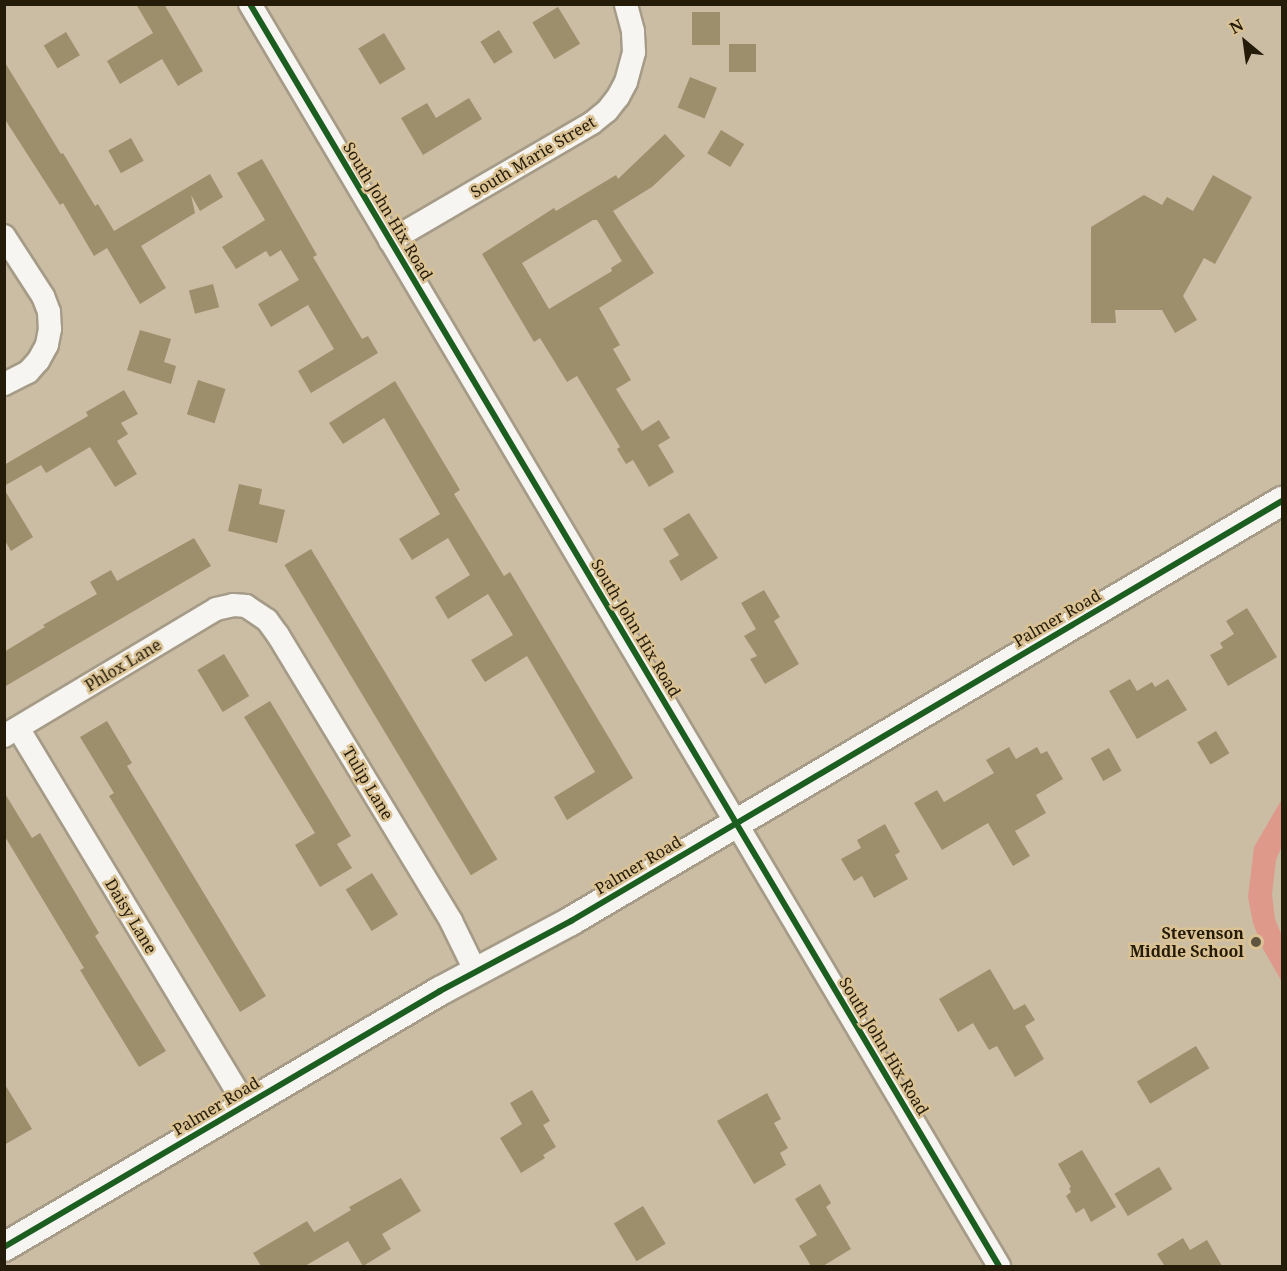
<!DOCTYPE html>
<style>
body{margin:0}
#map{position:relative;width:1287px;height:1271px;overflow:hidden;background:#cabda4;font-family:"Noto Serif",serif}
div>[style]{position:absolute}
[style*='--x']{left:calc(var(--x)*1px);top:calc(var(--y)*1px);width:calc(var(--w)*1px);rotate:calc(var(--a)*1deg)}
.green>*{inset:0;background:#df998b}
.building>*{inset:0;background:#9d8f6c;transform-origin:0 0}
.roads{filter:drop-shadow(2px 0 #a59b87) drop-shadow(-2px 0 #a59b87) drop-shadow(0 2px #a59b87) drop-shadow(0 -2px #a59b87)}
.minor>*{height:22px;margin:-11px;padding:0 11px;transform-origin:11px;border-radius:11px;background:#f7f5f1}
.tertiary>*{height:28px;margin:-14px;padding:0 14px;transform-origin:14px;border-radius:14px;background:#f7f5f1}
.cycleway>*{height:6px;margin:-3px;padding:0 3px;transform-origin:3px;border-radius:3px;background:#1b5e20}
.dots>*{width:16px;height:16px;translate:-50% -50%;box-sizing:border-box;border:3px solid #dac294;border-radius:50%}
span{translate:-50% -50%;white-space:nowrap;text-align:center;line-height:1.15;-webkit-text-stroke:5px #dac294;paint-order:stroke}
.street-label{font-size:16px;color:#241b09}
.poi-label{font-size:16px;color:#241b09;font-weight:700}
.right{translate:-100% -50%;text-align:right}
.frame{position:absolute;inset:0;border:6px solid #241b09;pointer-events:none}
.north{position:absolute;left:1215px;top:12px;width:60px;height:60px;-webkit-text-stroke:4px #dac294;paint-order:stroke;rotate:331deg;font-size:16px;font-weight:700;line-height:24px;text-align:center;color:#241b09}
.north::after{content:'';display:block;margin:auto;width:21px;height:27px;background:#241b09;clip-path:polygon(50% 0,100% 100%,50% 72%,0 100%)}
</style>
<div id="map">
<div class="green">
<div style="clip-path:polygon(1282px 799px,1282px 846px,1276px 860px,1272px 894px,1275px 919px,1282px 936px,1282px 982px,1262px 947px,1253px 923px,1248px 897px,1254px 847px)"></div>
</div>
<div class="building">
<div style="clip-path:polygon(136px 4px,164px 4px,203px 71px,178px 86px,162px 59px,120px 84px,107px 61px,153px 33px)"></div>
<div style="left:558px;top:7px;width:43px;height:30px;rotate:59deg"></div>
<div style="left:720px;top:12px;width:33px;height:28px;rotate:90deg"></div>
<div style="left:499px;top:30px;width:26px;height:22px;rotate:58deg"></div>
<div style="left:66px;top:32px;width:27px;height:26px;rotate:59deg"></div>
<div style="left:384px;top:33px;width:42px;height:30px;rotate:59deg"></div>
<div style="left:756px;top:44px;width:28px;height:27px;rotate:90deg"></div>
<div style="clip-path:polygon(4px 61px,61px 154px,63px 153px,95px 206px,98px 204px,114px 231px,210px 174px,223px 197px,200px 211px,191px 195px,195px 213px,141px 246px,166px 288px,140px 304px,107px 248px,94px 256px,63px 203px,60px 205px,4px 118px)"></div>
<div style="left:690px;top:77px;width:29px;height:33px;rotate:22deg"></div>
<div style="clip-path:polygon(469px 98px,482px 119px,423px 155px,401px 118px,427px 103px,436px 118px)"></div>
<div style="left:721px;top:130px;width:27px;height:27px;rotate:31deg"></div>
<div style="clip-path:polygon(evenodd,665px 134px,685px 156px,652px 187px,613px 211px,654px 273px,599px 308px,620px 345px,613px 349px,631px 380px,616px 389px,642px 431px,659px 420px,670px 438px,658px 445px,674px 472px,649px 487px,633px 460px,626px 464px,617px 449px,620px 447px,577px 376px,567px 382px,540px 338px,534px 342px,482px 254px,554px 208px,556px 211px,616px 175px,618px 179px,665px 134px,593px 220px,597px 220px,622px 261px,611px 268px,612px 271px,549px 309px,522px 263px,593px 220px)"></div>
<div style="left:131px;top:138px;width:26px;height:26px;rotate:61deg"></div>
<div style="clip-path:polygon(262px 159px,317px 255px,313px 257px,362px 339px,368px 336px,378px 353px,311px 393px,298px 371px,334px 349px,308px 305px,271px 327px,258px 304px,299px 280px,281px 250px,270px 257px,266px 251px,236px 269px,222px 247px,265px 220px,237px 173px)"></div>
<div style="clip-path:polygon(1213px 175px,1252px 197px,1215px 264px,1204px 258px,1183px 296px,1197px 320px,1175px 333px,1162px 310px,1115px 310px,1116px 323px,1091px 323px,1091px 227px,1144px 195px,1162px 205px,1167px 197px,1193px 211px)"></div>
<div style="left:213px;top:284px;width:24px;height:25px;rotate:75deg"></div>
<div style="clip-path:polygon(140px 330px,171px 339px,164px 362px,176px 366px,171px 384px,127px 370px)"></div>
<div style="left:198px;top:380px;width:29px;height:36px;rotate:18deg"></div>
<div style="clip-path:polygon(395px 381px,460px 490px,454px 494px,504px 576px,510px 572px,633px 778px,567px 820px,554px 797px,595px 772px,527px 656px,485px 682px,471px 660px,513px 635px,488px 594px,448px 619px,435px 597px,470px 575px,448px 538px,412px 560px,399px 539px,440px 514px,384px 418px,343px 444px,329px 423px)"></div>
<div style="clip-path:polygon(124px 390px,138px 414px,121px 423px,128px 434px,117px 441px,137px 474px,115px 487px,90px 447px,46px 473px,41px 465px,4px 486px,4px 465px,88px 416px,86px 412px)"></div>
<div style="clip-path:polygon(239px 484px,262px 489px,259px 504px,285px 510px,277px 543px,228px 531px)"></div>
<div style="clip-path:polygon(4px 489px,33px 537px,11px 551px,4px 539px)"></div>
<div style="clip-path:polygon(689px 513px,718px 558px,681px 581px,669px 561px,679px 555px,663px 529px)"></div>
<div style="clip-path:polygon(194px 538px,211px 566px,4px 687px,4px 652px,45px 627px,43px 625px,97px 594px,90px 582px,111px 570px,117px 581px)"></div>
<div style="left:311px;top:549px;width:362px;height:31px;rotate:59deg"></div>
<div style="clip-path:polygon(764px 590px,780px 617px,774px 621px,799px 664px,765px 684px,750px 659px,757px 656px,744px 636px,756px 629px,741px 603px)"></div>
<div style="clip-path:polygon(1247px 608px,1277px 657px,1228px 686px,1210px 655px,1223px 648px,1220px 643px,1234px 634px,1226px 621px)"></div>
<div style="left:224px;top:654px;width:49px;height:31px;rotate:59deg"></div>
<div style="clip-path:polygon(1130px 679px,1137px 691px,1152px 682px,1155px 687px,1168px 679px,1187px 710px,1137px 739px,1109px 691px)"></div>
<div style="clip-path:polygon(270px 701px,351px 836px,337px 844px,352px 868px,320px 887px,295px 845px,315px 833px,244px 717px)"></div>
<div style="clip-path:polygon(107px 721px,132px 763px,127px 766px,266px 996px,240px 1012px,109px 796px,114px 793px,80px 737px)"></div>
<div style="left:1216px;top:731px;width:26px;height:22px;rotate:59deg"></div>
<div style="clip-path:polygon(1009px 747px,1016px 759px,1037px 747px,1041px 754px,1047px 751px,1063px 779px,1036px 795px,1046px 813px,1015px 831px,1030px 856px,1013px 866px,988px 823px,942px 850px,914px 803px,937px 790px,944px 802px,994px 773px,986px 760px)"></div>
<div style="left:1109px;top:748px;width:26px;height:21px;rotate:61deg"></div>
<div style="clip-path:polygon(4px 792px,32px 838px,40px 833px,99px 933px,95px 936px,166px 1051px,139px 1067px,80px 970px,84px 968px,4px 835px)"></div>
<div style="clip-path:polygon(885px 824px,900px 852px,895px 855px,908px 879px,874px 898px,862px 876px,854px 881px,841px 859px,861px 848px,857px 840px)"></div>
<div style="left:372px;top:873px;width:49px;height:31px;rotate:58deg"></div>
<div style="clip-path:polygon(990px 969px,1014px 1010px,1025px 1004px,1035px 1020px,1025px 1026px,1044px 1059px,1015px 1077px,997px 1046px,989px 1050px,973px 1023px,958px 1032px,939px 999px)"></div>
<div style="left:1196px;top:1046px;width:26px;height:69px;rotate:59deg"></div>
<div style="clip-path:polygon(4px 1083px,32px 1129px,4px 1145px)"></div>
<div style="clip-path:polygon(532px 1090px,550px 1121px,543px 1125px,556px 1147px,543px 1155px,545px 1158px,521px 1173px,500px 1138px,522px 1124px,510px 1103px)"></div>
<div style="clip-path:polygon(767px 1093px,781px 1119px,774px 1123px,788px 1148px,780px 1153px,786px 1165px,754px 1184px,717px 1121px)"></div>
<div style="clip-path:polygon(1082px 1150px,1116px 1207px,1091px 1222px,1084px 1208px,1076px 1213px,1066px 1196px,1071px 1192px,1069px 1188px,1071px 1187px,1058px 1164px)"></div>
<div style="left:1159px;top:1167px;width:26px;height:52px;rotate:59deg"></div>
<div style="clip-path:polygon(401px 1178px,421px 1211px,382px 1234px,391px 1249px,363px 1266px,348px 1241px,305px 1266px,261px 1266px,253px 1253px,307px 1221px,314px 1232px,351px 1210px,349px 1207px)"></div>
<div style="clip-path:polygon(820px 1184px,831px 1203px,826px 1207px,851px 1249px,823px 1266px,811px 1266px,799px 1246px,817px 1235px,795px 1199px)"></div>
<div style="left:643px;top:1206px;width:44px;height:34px;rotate:59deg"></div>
<div style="clip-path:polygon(1183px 1238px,1190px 1250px,1207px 1240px,1222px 1266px,1161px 1266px,1164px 1265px,1157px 1254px)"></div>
</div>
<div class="roads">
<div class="minor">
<div style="--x:250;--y:4;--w:1468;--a:59.31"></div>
<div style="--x:4;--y:236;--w:72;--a:57"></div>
<div style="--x:43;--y:296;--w:17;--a:69"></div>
<div style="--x:49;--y:312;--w:17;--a:87"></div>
<div style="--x:50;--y:329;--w:16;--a:101"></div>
<div style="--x:47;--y:345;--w:18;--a:119"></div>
<div style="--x:38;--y:361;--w:15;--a:132"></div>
<div style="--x:28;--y:372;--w:27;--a:153"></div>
<div style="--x:390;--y:241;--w:234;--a:-30.3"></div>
<div style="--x:592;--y:123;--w:19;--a:-39"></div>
<div style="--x:607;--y:111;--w:18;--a:-52"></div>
<div style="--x:618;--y:97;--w:17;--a:-62"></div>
<div style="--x:626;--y:82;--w:31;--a:-75"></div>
<div style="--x:634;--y:52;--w:21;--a:-93"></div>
<div style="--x:633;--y:31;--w:28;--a:-105"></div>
<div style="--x:18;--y:728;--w:439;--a:58.9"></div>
<div style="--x:4;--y:736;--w:247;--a:-30.9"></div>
<div style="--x:216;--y:609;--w:17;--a:-13"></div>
<div style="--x:233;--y:605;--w:13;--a:4"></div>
<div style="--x:246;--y:606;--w:25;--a:34"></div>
<div style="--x:267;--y:620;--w:19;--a:54"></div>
<div style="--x:278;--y:635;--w:334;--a:58.8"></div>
<div style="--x:451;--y:921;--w:57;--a:63.9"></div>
</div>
<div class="tertiary">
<div style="--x:4;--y:1247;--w:506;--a:-30.42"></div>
<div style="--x:440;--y:991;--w:149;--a:-28.1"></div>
<div style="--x:571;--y:921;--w:826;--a:-30.57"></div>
</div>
</div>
<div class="cycleway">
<div style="--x:250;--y:4;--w:1468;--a:59.31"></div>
<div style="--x:4;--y:1247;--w:506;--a:-30.42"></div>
<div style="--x:440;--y:991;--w:149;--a:-28.1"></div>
<div style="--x:571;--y:921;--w:826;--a:-30.57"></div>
</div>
<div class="dots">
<div style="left:1256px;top:942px;background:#5e543f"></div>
</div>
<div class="street-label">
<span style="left:533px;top:157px;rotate:-31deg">South Marie Street</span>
<span style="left:388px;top:211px;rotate:59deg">South John Hix Road</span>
<span style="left:1057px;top:618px;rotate:-30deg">Palmer Road</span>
<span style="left:636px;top:628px;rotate:59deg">South John Hix Road</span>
<span style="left:123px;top:665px;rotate:-31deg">Phlox Lane</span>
<span style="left:368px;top:783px;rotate:59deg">Tulip Lane</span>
<span style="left:638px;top:865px;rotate:-31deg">Palmer Road</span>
<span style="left:131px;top:916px;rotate:59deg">Daisy Lane</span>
<span style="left:884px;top:1046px;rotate:59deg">South John Hix Road</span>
<span style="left:216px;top:1106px;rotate:-31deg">Palmer Road</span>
</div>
<div class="poi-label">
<span class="right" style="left:1244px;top:942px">Stevenson<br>Middle School</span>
</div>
<div class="frame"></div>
<div class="north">N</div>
</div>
